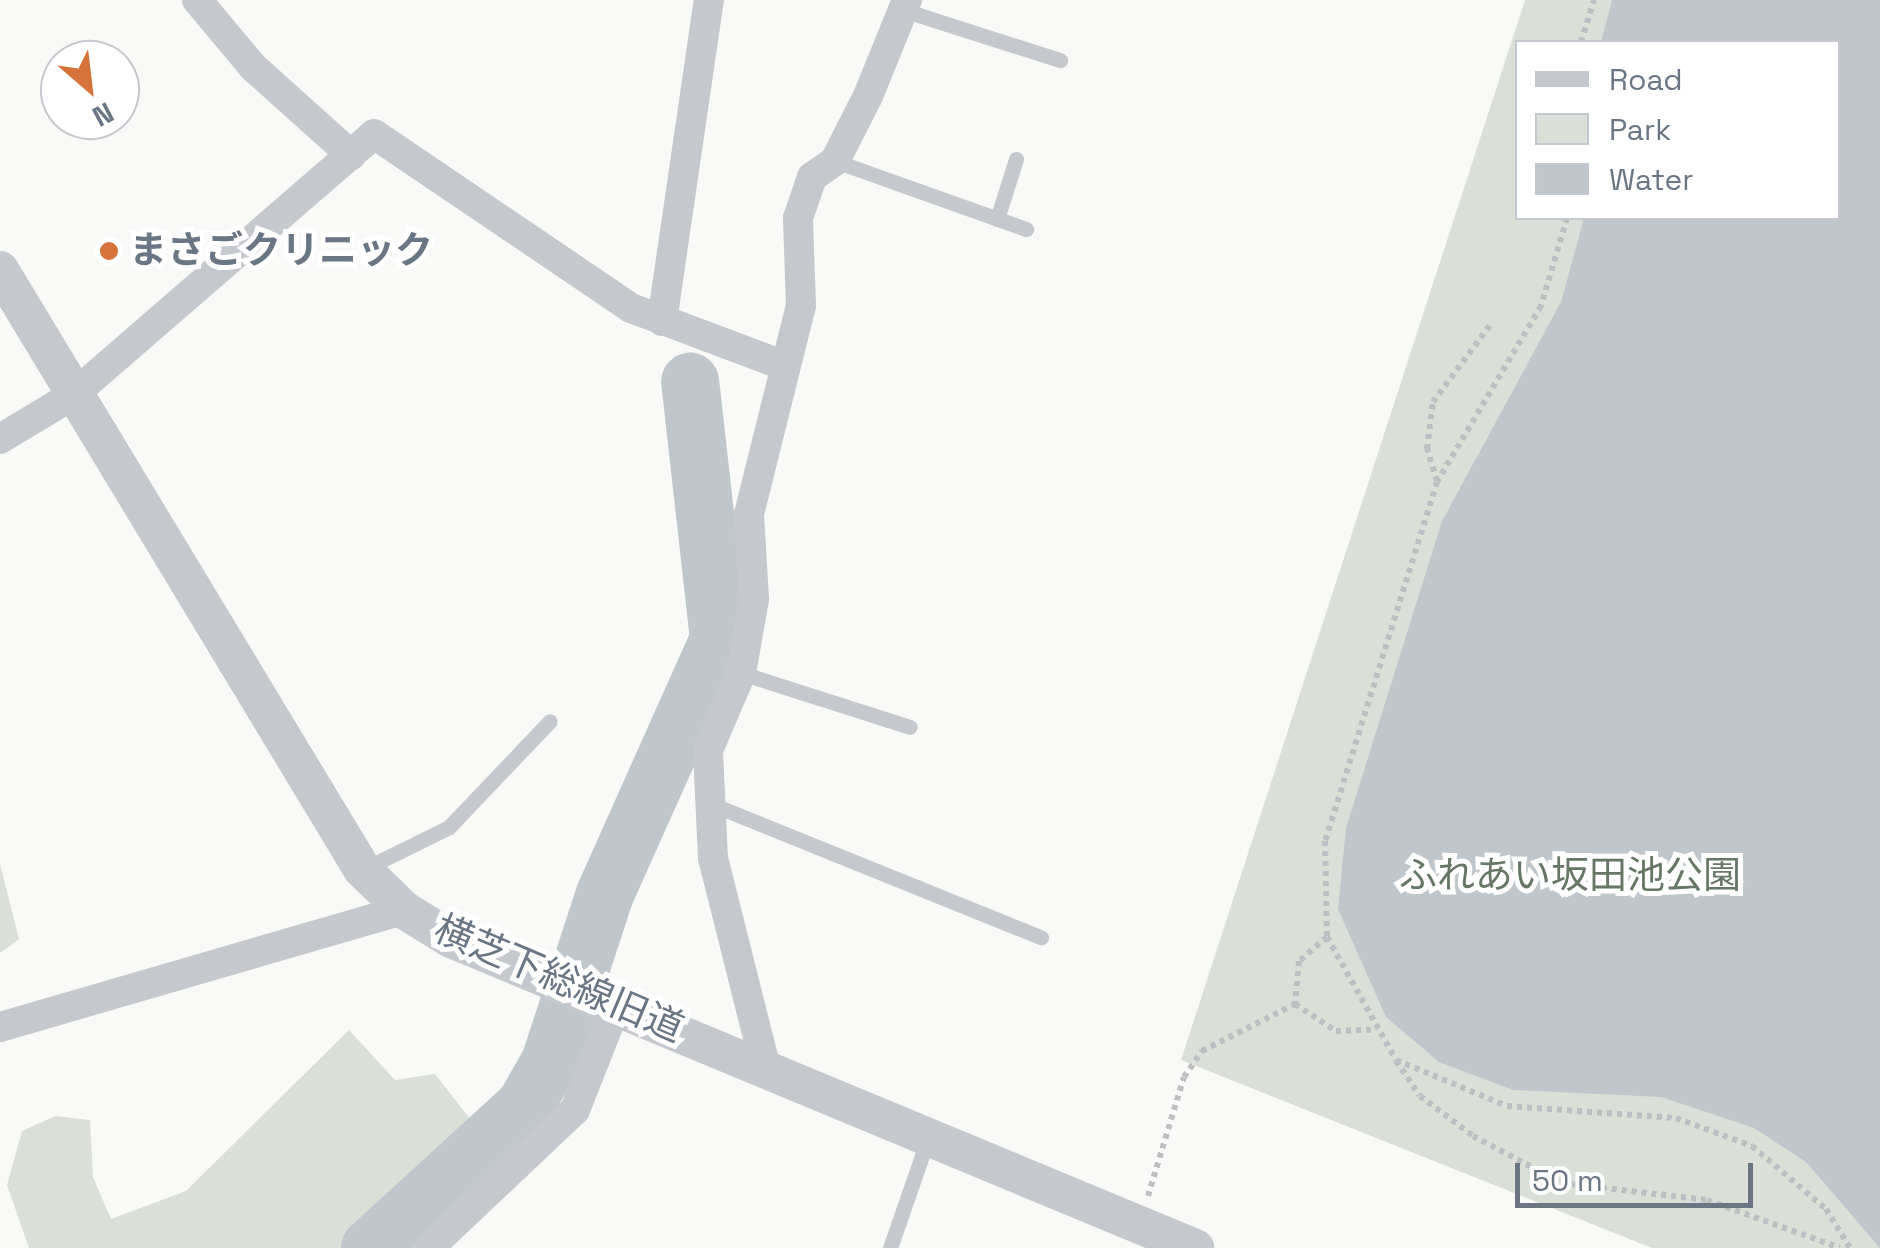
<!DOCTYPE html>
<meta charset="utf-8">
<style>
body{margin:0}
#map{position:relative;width:1880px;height:1248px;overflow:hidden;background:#f9f9f7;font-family:"Space Grotesk","Noto Sans JP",sans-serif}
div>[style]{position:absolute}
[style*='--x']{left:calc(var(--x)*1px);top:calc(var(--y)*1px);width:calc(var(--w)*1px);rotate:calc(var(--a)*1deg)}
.green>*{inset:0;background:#dae0d8}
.water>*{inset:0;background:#bfc7cc}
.river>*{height:58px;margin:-29px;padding:0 29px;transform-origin:29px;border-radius:29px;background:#bfc7cc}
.path>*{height:6px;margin-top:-3px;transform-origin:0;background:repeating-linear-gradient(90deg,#bdbfc2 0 5px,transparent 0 10px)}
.service>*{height:15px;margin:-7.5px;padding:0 7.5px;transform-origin:7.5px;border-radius:7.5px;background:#c5c8cc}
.minor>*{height:30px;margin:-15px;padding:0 15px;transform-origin:15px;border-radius:15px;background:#c5c8cc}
.tertiary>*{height:38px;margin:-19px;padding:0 19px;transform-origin:19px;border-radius:19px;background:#c5c8cc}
.dots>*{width:28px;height:28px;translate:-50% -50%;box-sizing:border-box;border:5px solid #fff;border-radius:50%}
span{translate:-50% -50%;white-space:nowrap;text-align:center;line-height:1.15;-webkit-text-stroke:10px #fff;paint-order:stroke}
.poi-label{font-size:38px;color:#6b7685;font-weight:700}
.left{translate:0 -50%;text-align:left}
.park-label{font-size:38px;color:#667865}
.street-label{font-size:38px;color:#6b7685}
.legend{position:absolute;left:1515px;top:40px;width:325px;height:180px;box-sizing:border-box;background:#fff;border:2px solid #c4c8ce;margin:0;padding:12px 18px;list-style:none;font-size:30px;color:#6b7685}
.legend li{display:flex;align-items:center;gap:20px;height:50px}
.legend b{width:50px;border:2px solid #c4c8ce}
.north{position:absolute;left:40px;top:40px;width:100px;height:100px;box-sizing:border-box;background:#fff;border:2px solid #c4c8ce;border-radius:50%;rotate:152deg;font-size:28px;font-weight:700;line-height:40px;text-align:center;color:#6b7685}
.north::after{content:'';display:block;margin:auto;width:35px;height:45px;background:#d6733a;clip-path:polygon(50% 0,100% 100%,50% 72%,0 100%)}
.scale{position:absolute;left:1515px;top:1163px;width:238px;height:45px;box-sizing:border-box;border:5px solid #6b7685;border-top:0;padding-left:12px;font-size:30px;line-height:35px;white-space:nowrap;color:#6b7685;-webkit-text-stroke:8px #fff;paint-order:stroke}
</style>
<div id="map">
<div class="green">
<div style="clip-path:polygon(evenodd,1525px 0,1880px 0,1880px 1248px,1652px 1248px,1181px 1060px,1525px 0,1518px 42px,1838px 42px,1838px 218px,1518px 218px,1518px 42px)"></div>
<div style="clip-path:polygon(0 864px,19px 939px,0 953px)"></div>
<div style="clip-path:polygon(349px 1030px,395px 1080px,435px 1074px,481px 1133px,347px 1248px,29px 1248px,7px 1185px,22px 1131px,55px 1116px,90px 1120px,93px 1177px,111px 1219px,186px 1191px)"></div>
</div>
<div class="water">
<div style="clip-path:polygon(1612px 0,1880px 0,1880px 1248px,1806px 1162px,1754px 1128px,1661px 1097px,1513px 1090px,1439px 1062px,1386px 1017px,1338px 909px,1346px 828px,1442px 521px,1561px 302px,1584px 218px,1838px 218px,1838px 42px,1601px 42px)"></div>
</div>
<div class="river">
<div style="--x:370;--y:1248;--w:210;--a:-42.5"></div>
<div style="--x:525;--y:1106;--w:51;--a:-60.4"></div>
<div style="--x:550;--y:1062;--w:177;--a:-71.9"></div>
<div style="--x:605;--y:894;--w:279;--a:-65.9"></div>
<div style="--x:719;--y:639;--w:259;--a:-96.4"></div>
</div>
<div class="path">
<div style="--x:1581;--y:42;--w:44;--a:-72.8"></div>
<div style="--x:1567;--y:218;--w:92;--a:106.5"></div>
<div style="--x:1541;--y:306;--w:204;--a:120.6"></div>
<div style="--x:1437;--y:482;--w:376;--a:107.3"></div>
<div style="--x:1325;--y:841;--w:96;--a:88.8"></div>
<div style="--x:1327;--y:937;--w:141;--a:60.7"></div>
<div style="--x:1396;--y:1060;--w:120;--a:22.5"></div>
<div style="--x:1507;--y:1106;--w:169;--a:4.1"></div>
<div style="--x:1676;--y:1118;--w:81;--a:20.2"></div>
<div style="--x:1752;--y:1146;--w:97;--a:40.4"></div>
<div style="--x:1826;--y:1209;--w:46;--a:58.4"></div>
<div style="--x:1437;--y:481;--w:34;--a:-107"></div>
<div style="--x:1427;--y:449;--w:47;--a:-82.7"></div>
<div style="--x:1433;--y:402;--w:97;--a:-53.4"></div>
<div style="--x:1327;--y:937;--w:37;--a:139"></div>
<div style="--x:1299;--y:961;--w:43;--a:95.3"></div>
<div style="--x:1295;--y:1004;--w:49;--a:33.4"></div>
<div style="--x:1336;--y:1031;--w:36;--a:-2"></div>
<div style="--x:1396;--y:1061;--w:42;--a:55.6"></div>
<div style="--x:1420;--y:1096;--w:66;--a:37"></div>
<div style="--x:1473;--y:1136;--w:101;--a:27.8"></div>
<div style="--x:1562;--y:1183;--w:146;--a:6.7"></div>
<div style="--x:1707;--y:1200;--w:141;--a:19.8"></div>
<div style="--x:1148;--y:1196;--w:124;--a:-73.2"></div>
<div style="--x:1184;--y:1077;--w:32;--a:-55"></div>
<div style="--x:1202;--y:1051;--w:104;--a:-26.8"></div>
</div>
<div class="service">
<div style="--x:903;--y:10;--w:165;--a:17.7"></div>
<div style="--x:835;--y:161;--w:203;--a:19.6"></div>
<div style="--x:997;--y:219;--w:63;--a:-72.4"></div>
<div style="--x:741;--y:673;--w:177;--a:17.7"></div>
<div style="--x:711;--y:804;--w:356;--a:22"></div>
<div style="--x:364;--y:869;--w:95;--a:-26.3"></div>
<div style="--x:449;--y:827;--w:146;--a:-46.4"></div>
<div style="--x:890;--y:1248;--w:116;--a:-70.9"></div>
</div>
<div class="minor">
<div style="--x:197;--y:0;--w:87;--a:50.1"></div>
<div style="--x:253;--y:67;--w:132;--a:41.9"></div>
<div style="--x:662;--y:321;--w:324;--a:-81.7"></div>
<div style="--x:0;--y:439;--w:85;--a:-31.1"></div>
<div style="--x:73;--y:395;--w:398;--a:-40.9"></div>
<div style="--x:374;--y:134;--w:310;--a:34.1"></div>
<div style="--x:631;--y:308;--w:162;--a:20.6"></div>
<div style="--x:0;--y:1027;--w:421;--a:-16.2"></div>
<div style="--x:765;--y:1065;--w:213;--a:-104.1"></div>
<div style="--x:713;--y:858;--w:108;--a:-92.7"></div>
<div style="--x:708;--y:750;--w:84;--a:-66.8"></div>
<div style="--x:741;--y:673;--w:75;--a:-80"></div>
<div style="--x:754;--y:599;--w:85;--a:-93.4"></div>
<div style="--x:749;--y:514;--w:214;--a:-76"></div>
<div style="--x:801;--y:306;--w:88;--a:-92"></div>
<div style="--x:798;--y:218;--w:43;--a:-71.1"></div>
<div style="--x:812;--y:177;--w:28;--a:-35"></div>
<div style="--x:835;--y:161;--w:73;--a:-63.1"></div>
<div style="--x:868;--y:96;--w:104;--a:-67.9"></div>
<div style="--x:429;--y:1248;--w:201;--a:-43.4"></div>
<div style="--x:575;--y:1110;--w:112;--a:-68.5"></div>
</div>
<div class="tertiary">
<div style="--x:0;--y:270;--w:700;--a:58.85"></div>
<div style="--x:362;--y:869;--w:59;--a:44.3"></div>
<div style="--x:404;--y:910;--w:55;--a:31.7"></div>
<div style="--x:451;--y:939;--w:806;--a:22.55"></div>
</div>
<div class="dots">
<div style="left:109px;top:251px;background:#d6733a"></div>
</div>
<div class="poi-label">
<span class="left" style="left:129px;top:251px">まさごクリニック</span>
</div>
<div class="park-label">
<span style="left:1570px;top:876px">ふれあい坂田池公園</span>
</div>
<div class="street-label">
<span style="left:559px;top:979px;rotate:23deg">横芝下総線旧道</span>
</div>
<ul class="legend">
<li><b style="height:12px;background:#c5c8cc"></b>Road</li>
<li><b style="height:28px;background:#dae0d8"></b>Park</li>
<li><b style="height:28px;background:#bfc7cc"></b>Water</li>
</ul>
<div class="north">N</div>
<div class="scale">50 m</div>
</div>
